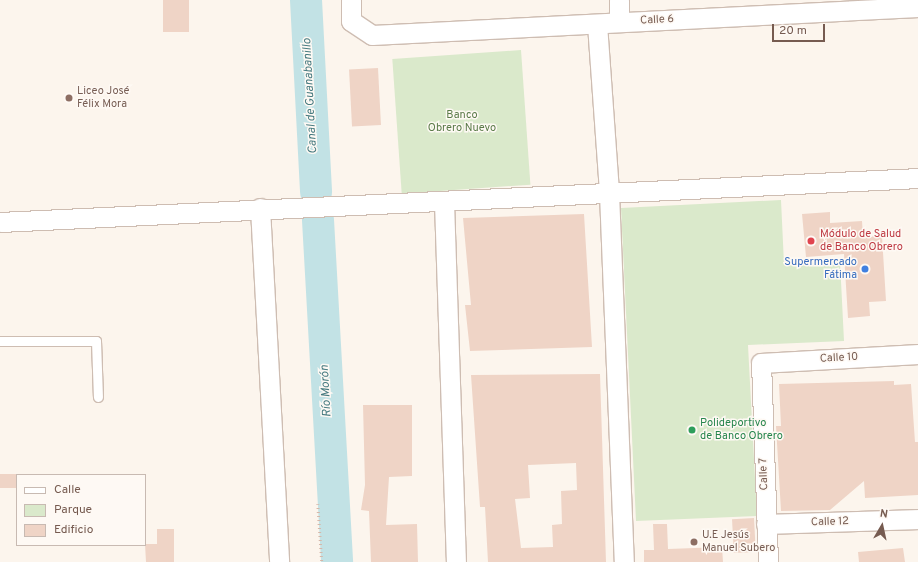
<!DOCTYPE html>
<meta charset="utf-8">
<style>
body{margin:0}
#map{position:relative;width:918px;height:562px;overflow:hidden;background:#fcf5ed;font-family:Overpass,sans-serif}
div>[style]{position:absolute}
[style*='--x']{left:calc(var(--x)*1px);top:calc(var(--y)*1px);width:calc(var(--w)*1px);rotate:calc(var(--a)*1deg)}
.green>*{inset:0;background:#dae9cb;transform-origin:0 0}
.river>*{height:32px;margin:-16px;padding:0 16px;transform-origin:16px;border-radius:16px;background:#c2e2e5}
.building>*{inset:0;background:#efd4c6;transform-origin:0 0}
.path>*{height:2.5px;margin-top:-1.25px;transform-origin:0;background:repeating-linear-gradient(90deg,#d5b7a9 0 1px,transparent 0 4px)}
.roads{filter:drop-shadow(1px 0 #cebdb2) drop-shadow(-1px 0 #cebdb2) drop-shadow(0 1px #cebdb2) drop-shadow(0 -1px #cebdb2)}
.service>*{height:9px;margin:-4.5px;padding:0 4.5px;transform-origin:4.5px;border-radius:4.5px;background:#fff}
.minor>*{height:19px;margin:-9.5px;padding:0 9.5px;transform-origin:9.5px;border-radius:9.5px;background:#fff}
.dots>*{width:11px;height:11px;translate:-50% -50%;box-sizing:border-box;border:2px solid #fef9f4;border-radius:50%}
span{translate:-50% -50%;white-space:nowrap;text-align:center;line-height:1.15;-webkit-text-stroke:3px #fef9f4;paint-order:stroke}
.street-label{font-size:11px;color:#765b50}
.education-label{font-size:11px;color:#785e54}
.left{translate:0 -50%;text-align:left}
.park-label{font-size:11px;color:#5b7b49}
.health-label{font-size:11px;color:#be3a42}
.shop-label{font-size:11px;color:#366cbe}
.right{translate:-100% -50%;text-align:right}
.leisure-label{font-size:11px;color:#27864d}
.water-label{font-size:12px;color:#477b80;font-style:italic}
.legend{position:absolute;left:16px;top:474px;width:130px;height:72px;box-sizing:border-box;background:#fef9f4;border:1px solid #c8bab2;margin:0;padding:5px 7px;list-style:none;font-size:12px;color:#765b50}
.legend li{display:flex;align-items:center;gap:8px;height:20px}
.legend b{width:20px;border:1px solid #c8bab2}
.north{position:absolute;left:862px;top:506px;width:40px;height:40px;-webkit-text-stroke:3px #fef9f4;paint-order:stroke;rotate:9deg;font-size:11px;font-weight:700;line-height:16px;text-align:center;color:#765b50}
.north::after{content:'';display:block;margin:auto;width:14px;height:18px;background:#765b50;clip-path:polygon(50% 0,100% 100%,50% 72%,0 100%)}
.scale{position:absolute;left:772px;top:24px;width:53px;height:18px;box-sizing:border-box;border:2px solid #765b50;border-top:0;padding-left:5px;font-size:12px;line-height:14px;white-space:nowrap;color:#765b50;-webkit-text-stroke:3px #fef9f4;paint-order:stroke}
</style>
<div id="map">
<div class="green">
<div style="left:521px;top:50px;width:135px;height:129px;rotate:86deg"></div>
<div style="clip-path:polygon(781px 200px,784px 264px,840px 261px,844px 341px,748px 345px,757px 516px,636px 521px,621px 208px)"></div>
</div>
<div class="river">
<div style="--x:306;--y:0;--w:192;--a:87"></div>
<div style="--x:318;--y:220;--w:343;--a:86.8"></div>
</div>
<div class="building">
<div style="left:163px;top:0;width:26px;height:32px"></div>
<div style="left:378px;top:68px;width:57px;height:29px;rotate:87deg"></div>
<div style="clip-path:polygon(830px 212px,830px 223px,862px 221px,863px 237px,882px 236px,886px 301px,869px 302px,870px 316px,848px 318px,844px 254px,806px 257px,802px 214px)"></div>
<div style="clip-path:polygon(584px 214px,592px 347px,470px 351px,465px 305px,471px 305px,463px 218px)"></div>
<div style="clip-path:polygon(evenodd,600px 374px,606px 562px,488px 562px,485px 507px,480px 507px,471px 375px,600px 374px,576px 463px,577px 490px,561px 491px,562px 524px,552px 525px,553px 547px,521px 548px,515px 499px,530px 498px,528px 465px,576px 463px)"></div>
<div style="clip-path:polygon(894px 381px,894px 385px,911px 384px,915px 442px,918px 442px,918px 495px,865px 498px,864px 481px,830px 510px,781px 511px,776px 426px,781px 426px,779px 384px)"></div>
<div style="clip-path:polygon(363px 405px,412px 405px,412px 476px,389px 477px,386px 525px,417px 524px,418px 562px,371px 562px,369px 511px,361px 510px,365px 485px)"></div>
<div style="left:0;top:474px;width:17px;height:14px"></div>
<div style="left:754px;top:518px;width:34px;height:22px;rotate:87deg"></div>
<div style="clip-path:polygon(653px 524px,667px 524px,668px 549px,722px 547px,723px 562px,644px 562px,644px 550px,654px 550px)"></div>
<div style="clip-path:polygon(157px 529px,174px 529px,174px 562px,146px 562px,145px 544px,157px 544px)"></div>
<div style="clip-path:polygon(903px 548px,905px 562px,859px 562px,858px 552px)"></div>
</div>
<div class="path">
<div style="--x:318;--y:504;--w:58;--a:86.1"></div>
</div>
<div class="roads">
<div class="service">
<div style="--x:0;--y:341;--w:96;--a:0"></div>
<div style="--x:96;--y:341;--w:56;--a:88"></div>
</div>
<div class="minor">
<div style="--x:351;--y:0;--w:21;--a:90"></div>
<div style="--x:351;--y:21;--w:25;--a:34"></div>
<div style="--x:372;--y:35;--w:547;--a:-2.94"></div>
<div style="--x:619;--y:0;--w:22;--a:90"></div>
<div style="--x:597;--y:24;--w:169;--a:85.9"></div>
<div style="--x:609;--y:193;--w:369;--a:87.7"></div>
<div style="--x:444;--y:202;--w:360;--a:88.1"></div>
<div style="--x:260;--y:208;--w:355;--a:86.9"></div>
<div style="--x:0;--y:222;--w:919;--a:-2.74"></div>
<div style="--x:766;--y:524;--w:152;--a:-1.9"></div>
<div style="--x:768;--y:562;--w:199;--a:-92"></div>
<div style="--x:761;--y:363;--w:157;--a:-3.3"></div>
</div>
</div>
<div class="dots">
<div style="left:69px;top:98px;background:#8d6e63"></div>
<div style="left:811px;top:241px;background:#e0444e"></div>
<div style="left:865px;top:269px;background:#3f7fe0"></div>
<div style="left:692px;top:430px;background:#2e9e5b"></div>
<div style="left:694px;top:542px;background:#8d6e63"></div>
</div>
<div class="street-label">
<span style="left:657px;top:20px;rotate:-3deg">Calle 6</span>
<span style="left:839px;top:358px;rotate:-3deg">Calle 10</span>
<span style="left:764px;top:474px;rotate:-92deg">Calle 7</span>
<span style="left:830px;top:522px;rotate:-2deg">Calle 12</span>
</div>
<div class="education-label">
<span class="left" style="left:77px;top:98px">Liceo José<br>Félix Mora</span>
<span class="left" style="left:702px;top:542px">U.E Jesús<br>Manuel Subero</span>
</div>
<div class="park-label">
<span style="left:462px;top:122px">Banco<br>Obrero Nuevo</span>
</div>
<div class="health-label">
<span class="left" style="left:820px;top:241px">Módulo de Salud<br>de Banco Obrero</span>
</div>
<div class="shop-label">
<span class="right" style="left:857px;top:269px">Supermercado<br>Fátima</span>
</div>
<div class="leisure-label">
<span class="left" style="left:700px;top:430px">Polideportivo<br>de Banco Obrero</span>
</div>
<div class="water-label">
<span style="left:311px;top:96px;rotate:-93deg">Canal de Guanabanillo</span>
<span style="left:327px;top:391px;rotate:-93deg">Río Morón</span>
</div>
<ul class="legend">
<li><b style="height:5px;background:#fff"></b>Calle</li>
<li><b style="height:11px;background:#dae9cb"></b>Parque</li>
<li><b style="height:11px;background:#efd4c6"></b>Edificio</li>
</ul>
<div class="north">N</div>
<div class="scale">20 m</div>
</div>
